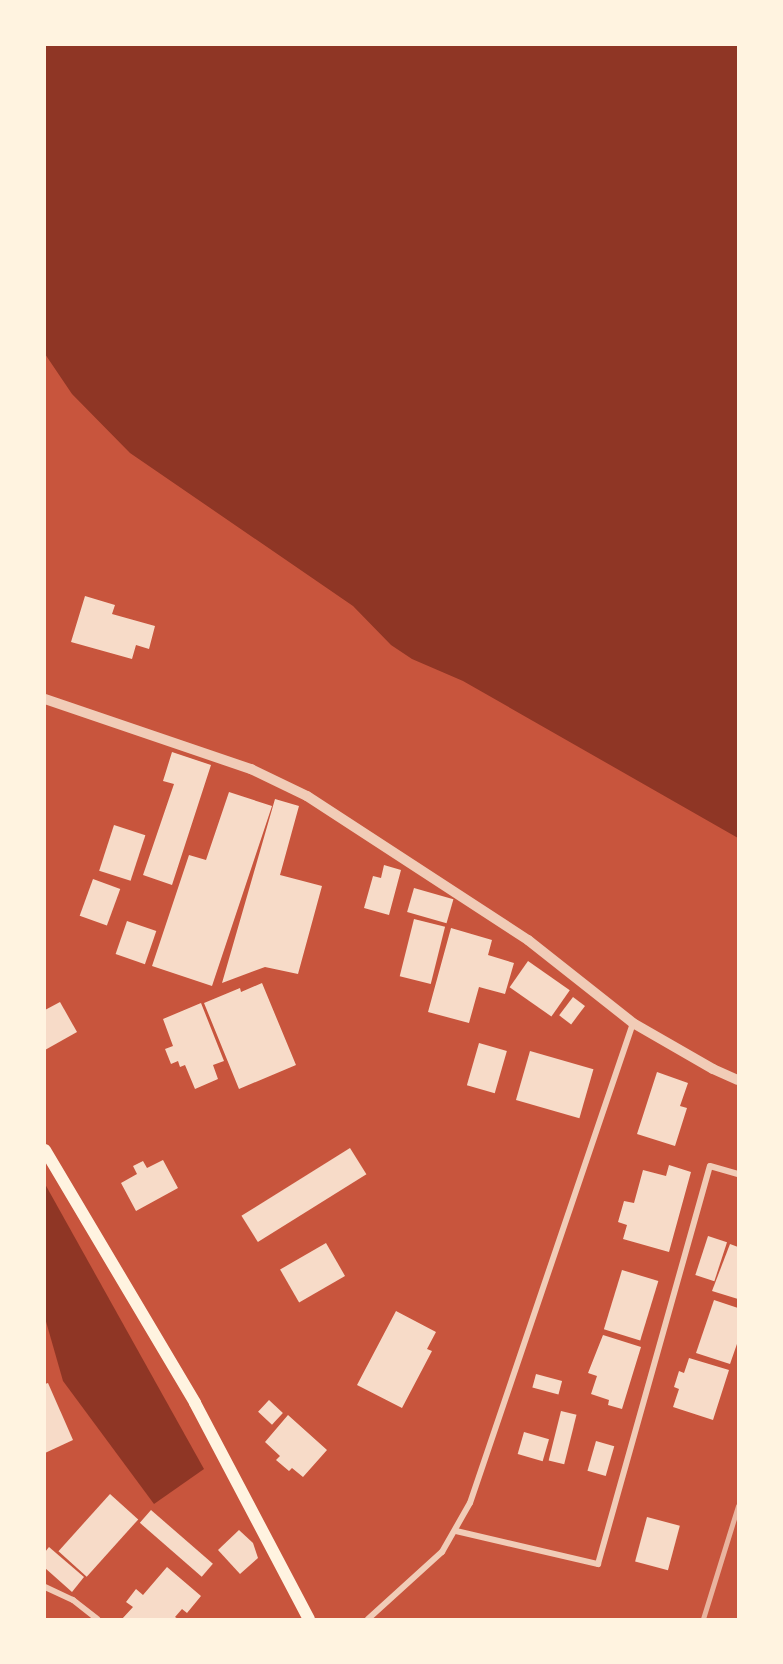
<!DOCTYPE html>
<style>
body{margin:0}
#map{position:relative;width:783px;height:1664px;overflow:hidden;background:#c8553d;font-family:"Work Sans",sans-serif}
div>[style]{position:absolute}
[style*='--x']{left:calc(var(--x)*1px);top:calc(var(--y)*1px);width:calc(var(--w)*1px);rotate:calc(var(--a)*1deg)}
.water>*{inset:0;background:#8f3625}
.building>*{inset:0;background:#f7dbc8;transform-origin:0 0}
.minor>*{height:6px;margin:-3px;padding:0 3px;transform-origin:3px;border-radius:3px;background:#f1ccb7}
.tertiary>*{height:10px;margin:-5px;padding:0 5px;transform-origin:5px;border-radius:5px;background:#f1ccb7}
.secondary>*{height:12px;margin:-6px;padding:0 6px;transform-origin:6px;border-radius:6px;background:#fff3e0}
.rail>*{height:4.5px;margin:-2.25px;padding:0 2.25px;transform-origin:2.25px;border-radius:2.25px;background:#e9b49f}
span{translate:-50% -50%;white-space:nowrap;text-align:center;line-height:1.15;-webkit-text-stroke:5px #fff3e0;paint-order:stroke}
.frame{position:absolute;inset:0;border:46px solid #fff3e0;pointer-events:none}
</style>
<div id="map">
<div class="water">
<div style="clip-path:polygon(45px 45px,738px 45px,738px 838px,463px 681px,412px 659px,391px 645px,353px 606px,130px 453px,72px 394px,45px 354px)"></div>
<div style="clip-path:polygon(45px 1184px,204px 1469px,154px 1504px,63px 1381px,45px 1318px)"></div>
</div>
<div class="building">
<div style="clip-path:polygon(85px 596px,115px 605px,112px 614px,155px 626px,149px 649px,136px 645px,132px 659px,71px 642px)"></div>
<div style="clip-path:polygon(172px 752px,211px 765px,172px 885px,143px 875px,174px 784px,163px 781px)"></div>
<div style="clip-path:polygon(229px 792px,272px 806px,212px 986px,152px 966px,189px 855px,206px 860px)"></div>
<div style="clip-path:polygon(275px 799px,299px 806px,280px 875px,322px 886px,298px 974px,265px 967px,222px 983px)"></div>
<div style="left:114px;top:825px;width:33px;height:48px;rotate:18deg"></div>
<div style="clip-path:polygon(384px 865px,401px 870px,389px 915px,364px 908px,373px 876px,381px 878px)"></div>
<div style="left:93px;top:879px;width:29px;height:39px;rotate:20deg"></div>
<div style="left:414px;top:888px;width:41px;height:25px;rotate:16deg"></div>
<div style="left:414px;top:919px;width:32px;height:59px;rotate:14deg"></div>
<div style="left:127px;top:921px;width:31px;height:35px;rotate:19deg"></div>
<div style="clip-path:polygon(451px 928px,492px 940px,488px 955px,514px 963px,505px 994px,479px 987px,469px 1023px,428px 1012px)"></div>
<div style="left:528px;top:961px;width:51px;height:32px;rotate:35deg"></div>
<div style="clip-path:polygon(262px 983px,296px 1065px,239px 1089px,204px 1003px,240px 988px,241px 992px)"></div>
<div style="left:573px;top:997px;width:15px;height:23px;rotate:37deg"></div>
<div style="clip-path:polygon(60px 1002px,77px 1032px,45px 1050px,45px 1010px)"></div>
<div style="clip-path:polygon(201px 1003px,224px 1061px,213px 1065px,218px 1079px,195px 1089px,185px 1065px,180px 1067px,178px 1061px,171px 1064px,165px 1049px,173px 1046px,163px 1019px)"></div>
<div style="left:479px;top:1043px;width:29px;height:44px;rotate:16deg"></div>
<div style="left:530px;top:1051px;width:66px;height:51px;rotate:16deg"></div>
<div style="clip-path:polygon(657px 1072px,688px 1083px,680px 1106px,687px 1108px,675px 1146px,637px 1134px)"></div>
<div style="left:350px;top:1148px;width:31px;height:128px;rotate:58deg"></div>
<div style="clip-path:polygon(163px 1160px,178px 1188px,136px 1211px,121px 1183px,137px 1174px,133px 1166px,143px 1161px,147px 1168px)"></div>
<div style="clip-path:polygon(669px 1165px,691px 1172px,669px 1252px,623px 1239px,627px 1225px,618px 1222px,624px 1201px,634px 1203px,643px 1170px,666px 1176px)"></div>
<div style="left:708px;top:1236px;width:20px;height:41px;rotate:18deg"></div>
<div style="left:326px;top:1243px;width:38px;height:53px;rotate:60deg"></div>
<div style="clip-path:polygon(730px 1244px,738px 1247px,738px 1299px,712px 1291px)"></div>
<div style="left:622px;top:1270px;width:38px;height:62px;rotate:17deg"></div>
<div style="clip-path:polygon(714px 1300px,738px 1308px,738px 1341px,730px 1364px,696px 1353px)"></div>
<div style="clip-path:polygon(396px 1311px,436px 1332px,427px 1349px,432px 1351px,402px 1408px,357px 1385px)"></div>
<div style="clip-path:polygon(603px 1335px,641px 1347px,622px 1409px,608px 1405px,609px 1400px,591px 1394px,597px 1376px,588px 1373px)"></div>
<div style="clip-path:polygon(689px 1358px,729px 1370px,713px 1420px,673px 1407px,679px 1389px,674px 1387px,679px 1371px,684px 1373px)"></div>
<div style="left:536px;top:1374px;width:27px;height:14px;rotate:15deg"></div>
<div style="clip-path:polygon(48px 1383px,73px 1440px,45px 1453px,45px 1384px)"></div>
<div style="left:269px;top:1400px;width:19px;height:16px;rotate:43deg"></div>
<div style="left:561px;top:1411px;width:16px;height:51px;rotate:14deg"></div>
<div style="clip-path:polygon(288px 1415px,327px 1450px,303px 1477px,292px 1468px,289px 1471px,276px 1460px,280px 1456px,265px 1442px)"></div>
<div style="left:524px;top:1432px;width:26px;height:23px;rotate:16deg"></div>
<div style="left:596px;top:1441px;width:19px;height:31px;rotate:16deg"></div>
<div style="left:110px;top:1494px;width:38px;height:77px;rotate:42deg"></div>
<div style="left:151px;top:1510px;width:82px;height:17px;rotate:41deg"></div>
<div style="left:647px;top:1517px;width:34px;height:46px;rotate:15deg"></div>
<div style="clip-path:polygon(239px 1530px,253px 1543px,258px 1558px,240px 1574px,218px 1550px)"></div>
<div style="clip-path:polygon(49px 1547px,84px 1577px,72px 1592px,45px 1568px,45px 1552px)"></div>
<div style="clip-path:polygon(167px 1567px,201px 1596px,187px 1613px,182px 1609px,175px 1617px,178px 1619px,122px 1619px,133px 1607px,126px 1602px,136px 1589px,143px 1595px)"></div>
</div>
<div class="minor">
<div style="--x:456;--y:1531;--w:146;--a:13.1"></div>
<div style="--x:598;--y:1564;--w:413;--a:-74.3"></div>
<div style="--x:710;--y:1166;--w:29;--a:16"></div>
<div style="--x:45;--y:1587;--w:31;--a:25"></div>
<div style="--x:73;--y:1600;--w:31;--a:38"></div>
<div style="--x:368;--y:1619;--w:100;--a:-42.2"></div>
<div style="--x:442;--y:1552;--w:56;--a:-60.3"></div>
<div style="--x:470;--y:1503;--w:507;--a:-71.24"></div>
</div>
<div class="tertiary">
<div style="--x:45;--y:699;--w:218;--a:18.8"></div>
<div style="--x:251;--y:769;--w:62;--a:25.7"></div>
<div style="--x:307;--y:796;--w:264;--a:33.1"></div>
<div style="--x:528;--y:940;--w:134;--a:38.3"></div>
<div style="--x:633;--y:1023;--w:92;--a:29.9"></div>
<div style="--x:713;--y:1069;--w:27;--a:24"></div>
</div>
<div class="secondary">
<div style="--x:45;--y:1150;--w:294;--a:59.3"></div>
<div style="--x:195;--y:1403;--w:244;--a:62.2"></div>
</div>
<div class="rail">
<div style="--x:703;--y:1619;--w:118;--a:-72.8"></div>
</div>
<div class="frame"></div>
</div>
